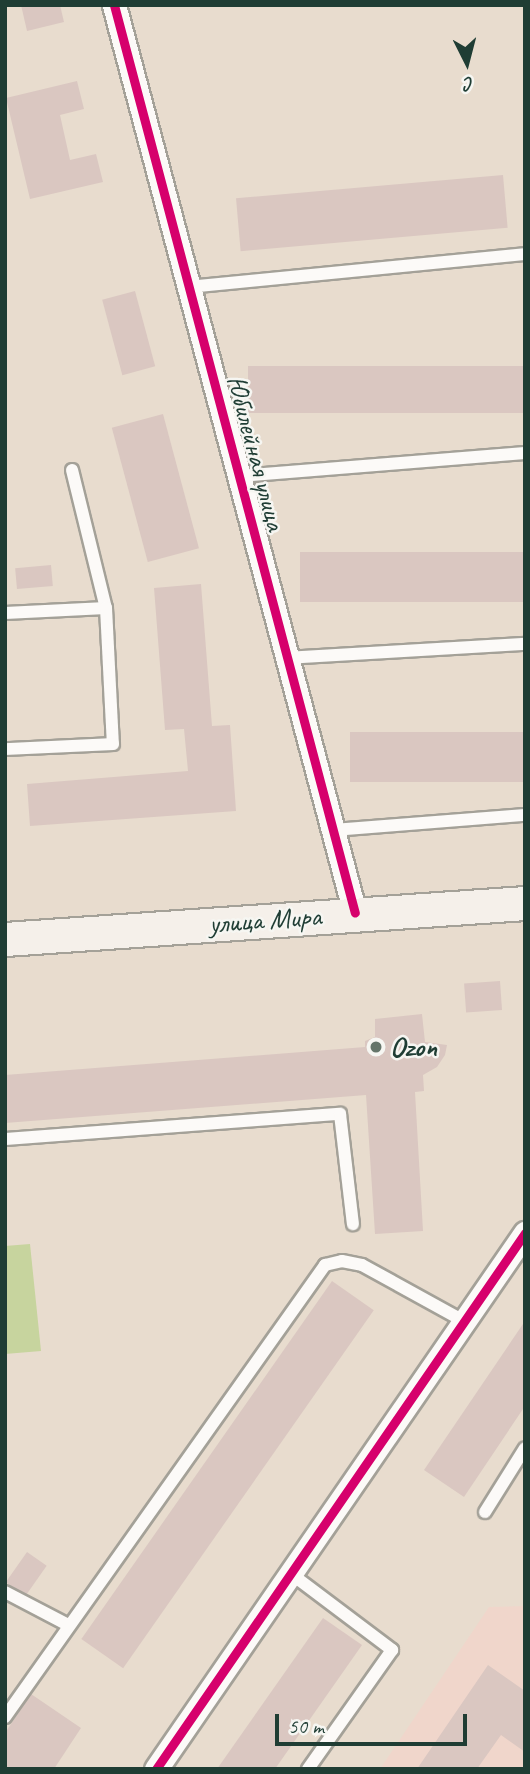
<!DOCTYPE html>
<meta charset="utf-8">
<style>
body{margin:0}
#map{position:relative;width:530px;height:1774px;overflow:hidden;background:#e8dcce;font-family:Caveat,sans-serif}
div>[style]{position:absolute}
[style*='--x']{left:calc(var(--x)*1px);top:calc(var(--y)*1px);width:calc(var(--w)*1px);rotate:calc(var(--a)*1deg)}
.built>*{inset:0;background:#f0d6cb}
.green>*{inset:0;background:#c7d49e}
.building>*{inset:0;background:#dac7c1;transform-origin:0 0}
.roads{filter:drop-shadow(2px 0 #a4a198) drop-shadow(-2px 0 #a4a198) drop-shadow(0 2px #a4a198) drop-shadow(0 -2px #a4a198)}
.lane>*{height:12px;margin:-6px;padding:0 6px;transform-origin:6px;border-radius:6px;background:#fcfaf8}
.street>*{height:23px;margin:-11.5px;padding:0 11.5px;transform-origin:11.5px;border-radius:11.5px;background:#fcfaf8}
.secondary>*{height:33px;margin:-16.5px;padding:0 16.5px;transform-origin:16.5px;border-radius:16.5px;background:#f5f0ea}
.cycleway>*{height:9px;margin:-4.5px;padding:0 4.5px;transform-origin:4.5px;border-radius:4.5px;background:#d6006c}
.dots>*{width:19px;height:19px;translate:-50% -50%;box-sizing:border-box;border:4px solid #f6f6f2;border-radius:50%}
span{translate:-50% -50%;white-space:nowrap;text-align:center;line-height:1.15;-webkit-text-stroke:5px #f6f6f2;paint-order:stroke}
.street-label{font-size:28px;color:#1f3d34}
.poi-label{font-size:28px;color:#1f3d34;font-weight:700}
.left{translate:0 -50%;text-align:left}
.frame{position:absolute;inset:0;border:7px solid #1f3d34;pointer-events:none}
.north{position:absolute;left:432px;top:28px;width:70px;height:70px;-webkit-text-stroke:5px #f6f6f2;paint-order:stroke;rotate:174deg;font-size:19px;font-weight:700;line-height:28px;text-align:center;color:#1f3d34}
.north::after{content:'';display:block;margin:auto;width:24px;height:32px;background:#1f3d34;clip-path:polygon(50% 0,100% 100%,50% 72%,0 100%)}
.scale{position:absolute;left:275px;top:1714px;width:192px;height:32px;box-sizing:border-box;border:4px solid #1f3d34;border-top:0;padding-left:9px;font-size:21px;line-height:24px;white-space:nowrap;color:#1f3d34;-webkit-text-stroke:5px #f6f6f2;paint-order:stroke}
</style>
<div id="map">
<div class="built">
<div style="clip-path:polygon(525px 1606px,525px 1769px,380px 1769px,489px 1607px)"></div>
</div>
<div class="green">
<div style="clip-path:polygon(30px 1244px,41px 1351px,5px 1354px,5px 1246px)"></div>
</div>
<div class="building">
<div style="clip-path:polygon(21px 5px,60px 5px,64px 22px,27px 31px)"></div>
<div style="clip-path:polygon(77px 81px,84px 109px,60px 115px,70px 160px,96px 154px,103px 182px,30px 199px,6px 98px)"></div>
<div style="left:503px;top:175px;width:53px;height:268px;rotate:85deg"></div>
<div style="left:135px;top:291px;width:78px;height:34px;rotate:75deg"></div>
<div style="left:525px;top:366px;width:47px;height:277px;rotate:90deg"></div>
<div style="left:163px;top:414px;width:139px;height:53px;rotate:75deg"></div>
<div style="left:525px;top:552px;width:50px;height:225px;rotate:90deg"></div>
<div style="left:51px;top:565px;width:21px;height:36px;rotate:85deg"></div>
<div style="clip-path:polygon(201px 584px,212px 726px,230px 725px,236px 811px,30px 826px,27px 784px,188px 771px,184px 729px,165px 730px,154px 588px)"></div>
<div style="left:525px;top:732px;width:50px;height:175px;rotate:90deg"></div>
<div style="left:500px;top:981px;width:29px;height:36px;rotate:86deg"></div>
<div style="clip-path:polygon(422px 1014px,425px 1042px,447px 1045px,445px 1055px,437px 1067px,423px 1075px,424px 1091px,415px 1092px,423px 1231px,375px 1234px,366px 1095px,5px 1123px,5px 1075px,365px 1047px,365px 1041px,375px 1037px,375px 1019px)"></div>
<div style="left:332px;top:1281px;width:51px;height:437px;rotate:35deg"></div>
<div style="clip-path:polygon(525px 1321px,525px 1406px,464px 1497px,424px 1470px)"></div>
<div style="left:27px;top:1552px;width:24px;height:37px;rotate:35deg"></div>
<div style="clip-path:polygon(323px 1618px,362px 1645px,275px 1769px,217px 1769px)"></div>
<div style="clip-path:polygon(488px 1665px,525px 1691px,525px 1752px,501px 1735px,477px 1769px,417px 1769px)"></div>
<div style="clip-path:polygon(31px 1694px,81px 1728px,54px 1769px,5px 1769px,5px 1733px)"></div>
</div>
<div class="roads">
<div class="lane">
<div style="--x:189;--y:287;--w:336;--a:-5.6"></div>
<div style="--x:72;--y:470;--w:142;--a:76.2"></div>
<div style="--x:239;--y:476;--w:287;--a:-4.6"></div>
<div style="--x:5;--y:613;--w:101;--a:-2.8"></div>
<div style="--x:106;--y:608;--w:136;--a:87.1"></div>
<div style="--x:113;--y:744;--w:108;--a:177.3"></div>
<div style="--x:287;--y:658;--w:238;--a:-3.4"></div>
<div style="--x:333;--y:830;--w:193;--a:-4.5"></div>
<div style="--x:5;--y:1139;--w:336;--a:-4.3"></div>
<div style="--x:340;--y:1114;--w:111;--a:83.3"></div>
<div style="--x:485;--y:1512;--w:75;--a:-58"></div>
<div style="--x:290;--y:1573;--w:128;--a:37"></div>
<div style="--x:392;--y:1650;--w:146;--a:125.2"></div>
<div style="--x:5;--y:1592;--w:71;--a:27.6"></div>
<div style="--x:5;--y:1717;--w:554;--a:-54.7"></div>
<div style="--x:325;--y:1265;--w:17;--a:-13"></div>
<div style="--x:342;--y:1261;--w:20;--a:11"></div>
<div style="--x:362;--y:1265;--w:114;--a:28.8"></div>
</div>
<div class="street">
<div style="--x:114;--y:5;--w:939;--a:75.14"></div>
<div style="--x:156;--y:1769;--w:651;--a:-55.46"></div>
</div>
<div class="secondary">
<div style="--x:5;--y:939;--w:521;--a:-3.96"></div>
</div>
</div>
<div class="cycleway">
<div style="--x:114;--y:5;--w:939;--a:75.14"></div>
<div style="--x:156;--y:1769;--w:651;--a:-55.46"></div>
</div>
<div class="dots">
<div style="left:376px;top:1047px;background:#65756a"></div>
</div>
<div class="street-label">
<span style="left:256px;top:453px;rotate:75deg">Юбилейная улица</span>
<span style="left:265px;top:920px;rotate:-4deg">улица Мира</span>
</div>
<div class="poi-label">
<span class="left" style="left:390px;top:1047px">Ozon</span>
</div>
<div class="frame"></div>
<div class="north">С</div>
<div class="scale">50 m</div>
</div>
